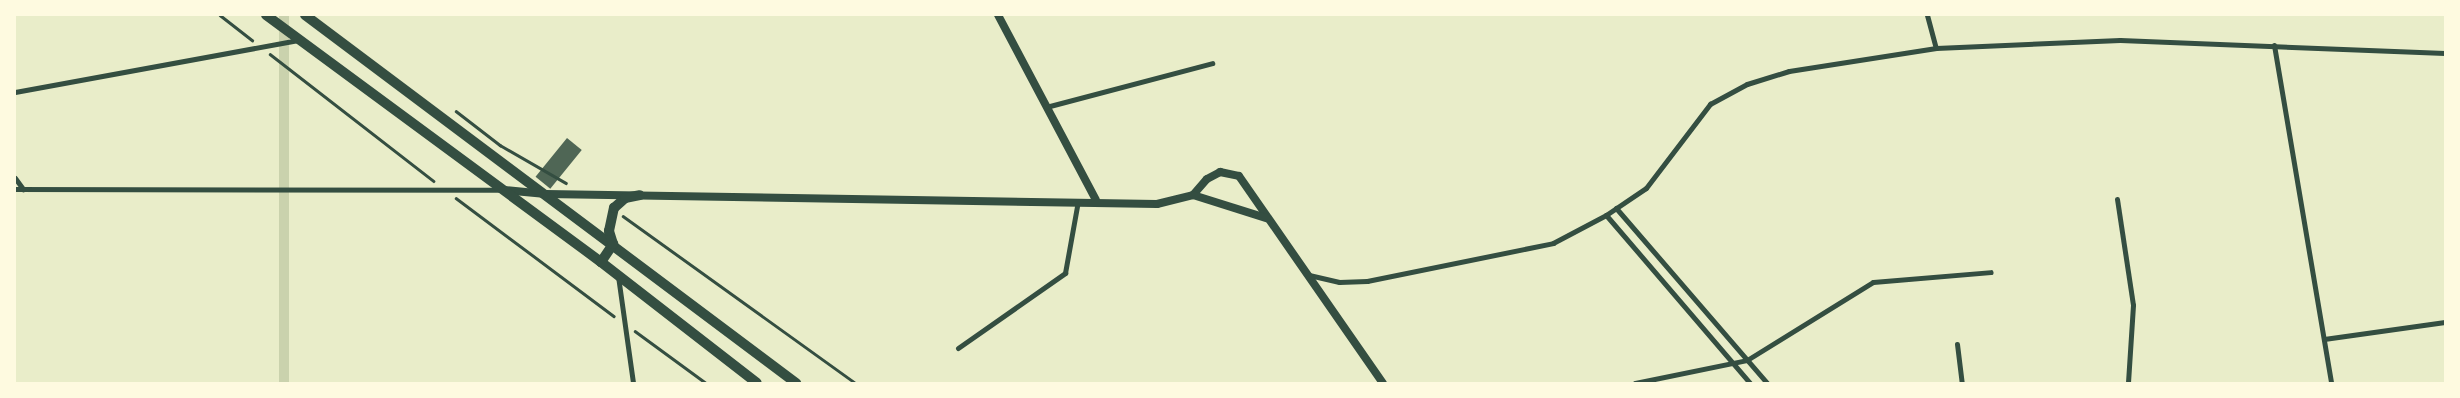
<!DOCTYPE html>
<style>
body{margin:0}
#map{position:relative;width:2460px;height:398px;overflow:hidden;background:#e9edc9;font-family:"Times New Roman",serif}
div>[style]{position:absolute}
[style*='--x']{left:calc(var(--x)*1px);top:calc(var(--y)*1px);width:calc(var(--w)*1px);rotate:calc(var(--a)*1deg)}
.green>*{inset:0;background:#cad2ad;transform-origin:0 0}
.building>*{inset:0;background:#4f6655;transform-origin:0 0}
.path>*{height:2.5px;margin:-1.25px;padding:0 1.25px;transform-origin:1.25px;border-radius:1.25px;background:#344e41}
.minor>*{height:5px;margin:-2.5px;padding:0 2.5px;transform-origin:2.5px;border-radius:2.5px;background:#344e41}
.tertiary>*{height:8px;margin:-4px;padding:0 4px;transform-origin:4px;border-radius:4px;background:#344e41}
.primary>*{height:10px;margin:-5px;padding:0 5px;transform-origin:5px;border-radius:5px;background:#344e41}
span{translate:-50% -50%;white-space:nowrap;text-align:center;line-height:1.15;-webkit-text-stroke:5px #fefae0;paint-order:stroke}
.frame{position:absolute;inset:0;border:16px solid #fefae0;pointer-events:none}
</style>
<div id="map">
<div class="green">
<div style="left:279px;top:15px;width:10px;height:619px"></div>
</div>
<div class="building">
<div style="left:567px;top:138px;width:19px;height:50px;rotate:39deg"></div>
</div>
<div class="path">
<div style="--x:220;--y:15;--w:41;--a:38"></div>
<div style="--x:270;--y:54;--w:207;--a:37.8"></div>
<div style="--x:456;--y:111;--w:56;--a:37.7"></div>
<div style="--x:500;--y:145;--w:76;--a:29.9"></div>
<div style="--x:456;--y:198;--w:197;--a:36.8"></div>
<div style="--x:623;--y:216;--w:286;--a:35.7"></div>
<div style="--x:635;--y:331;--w:88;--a:36.2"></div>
</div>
<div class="minor">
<div style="--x:1927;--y:15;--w:34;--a:75"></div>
<div style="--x:2274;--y:45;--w:343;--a:80.4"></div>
<div style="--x:15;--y:92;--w:288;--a:-10.4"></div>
<div style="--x:1046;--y:107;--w:172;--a:-14.8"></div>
<div style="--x:15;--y:178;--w:14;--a:54"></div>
<div style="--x:15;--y:189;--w:487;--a:0.1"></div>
<div style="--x:2117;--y:199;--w:107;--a:81.4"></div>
<div style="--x:2133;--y:305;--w:78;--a:93.7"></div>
<div style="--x:1616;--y:208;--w:231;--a:49.2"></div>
<div style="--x:1606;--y:215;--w:221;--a:49.4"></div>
<div style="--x:1309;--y:275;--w:31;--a:13"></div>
<div style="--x:1339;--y:282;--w:28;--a:-2"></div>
<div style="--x:1367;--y:281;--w:190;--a:-11.5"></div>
<div style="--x:1553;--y:243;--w:60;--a:-27.8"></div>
<div style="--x:1606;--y:215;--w:48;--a:-34"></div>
<div style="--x:1646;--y:188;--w:106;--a:-52.7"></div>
<div style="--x:1710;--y:104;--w:42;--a:-28.4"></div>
<div style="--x:1747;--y:84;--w:44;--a:-17.2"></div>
<div style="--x:1789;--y:71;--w:149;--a:-8.9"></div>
<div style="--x:1936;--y:48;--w:184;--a:-2.5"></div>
<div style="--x:2120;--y:40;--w:325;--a:2.3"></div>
<div style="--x:618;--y:276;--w:108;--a:82"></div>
<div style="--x:2324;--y:339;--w:122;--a:-8"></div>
<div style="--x:1957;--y:344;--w:39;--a:83"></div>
<div style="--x:958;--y:348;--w:131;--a:-35"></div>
<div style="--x:1065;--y:273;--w:73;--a:-79.8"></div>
<div style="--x:1635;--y:383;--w:114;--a:-11.6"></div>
<div style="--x:1747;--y:360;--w:148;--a:-31.8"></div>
<div style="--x:1873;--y:282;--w:118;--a:-4.8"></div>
</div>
<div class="tertiary">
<div style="--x:998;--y:15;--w:209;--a:62.1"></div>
<div style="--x:504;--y:190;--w:42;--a:5.4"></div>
<div style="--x:546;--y:194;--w:611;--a:0.94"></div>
<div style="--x:1157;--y:204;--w:37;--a:-14"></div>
<div style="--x:1193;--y:195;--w:21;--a:-49"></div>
<div style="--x:1207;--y:179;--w:15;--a:-28"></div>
<div style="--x:1220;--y:172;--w:19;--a:12"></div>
<div style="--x:1239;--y:176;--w:252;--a:55.2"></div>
<div style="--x:1193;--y:195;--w:77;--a:17.5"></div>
</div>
<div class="primary">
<div style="--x:266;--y:15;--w:416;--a:36.4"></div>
<div style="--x:601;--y:262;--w:197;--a:37.8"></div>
<div style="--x:305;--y:15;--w:614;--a:36.85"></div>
<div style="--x:601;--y:262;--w:22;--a:-56"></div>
<div style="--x:613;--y:244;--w:14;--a:-107"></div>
<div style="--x:609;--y:231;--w:24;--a:-78"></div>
<div style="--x:614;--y:208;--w:15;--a:-42"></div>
<div style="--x:625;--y:198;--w:15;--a:-11"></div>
</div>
<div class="frame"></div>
</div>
